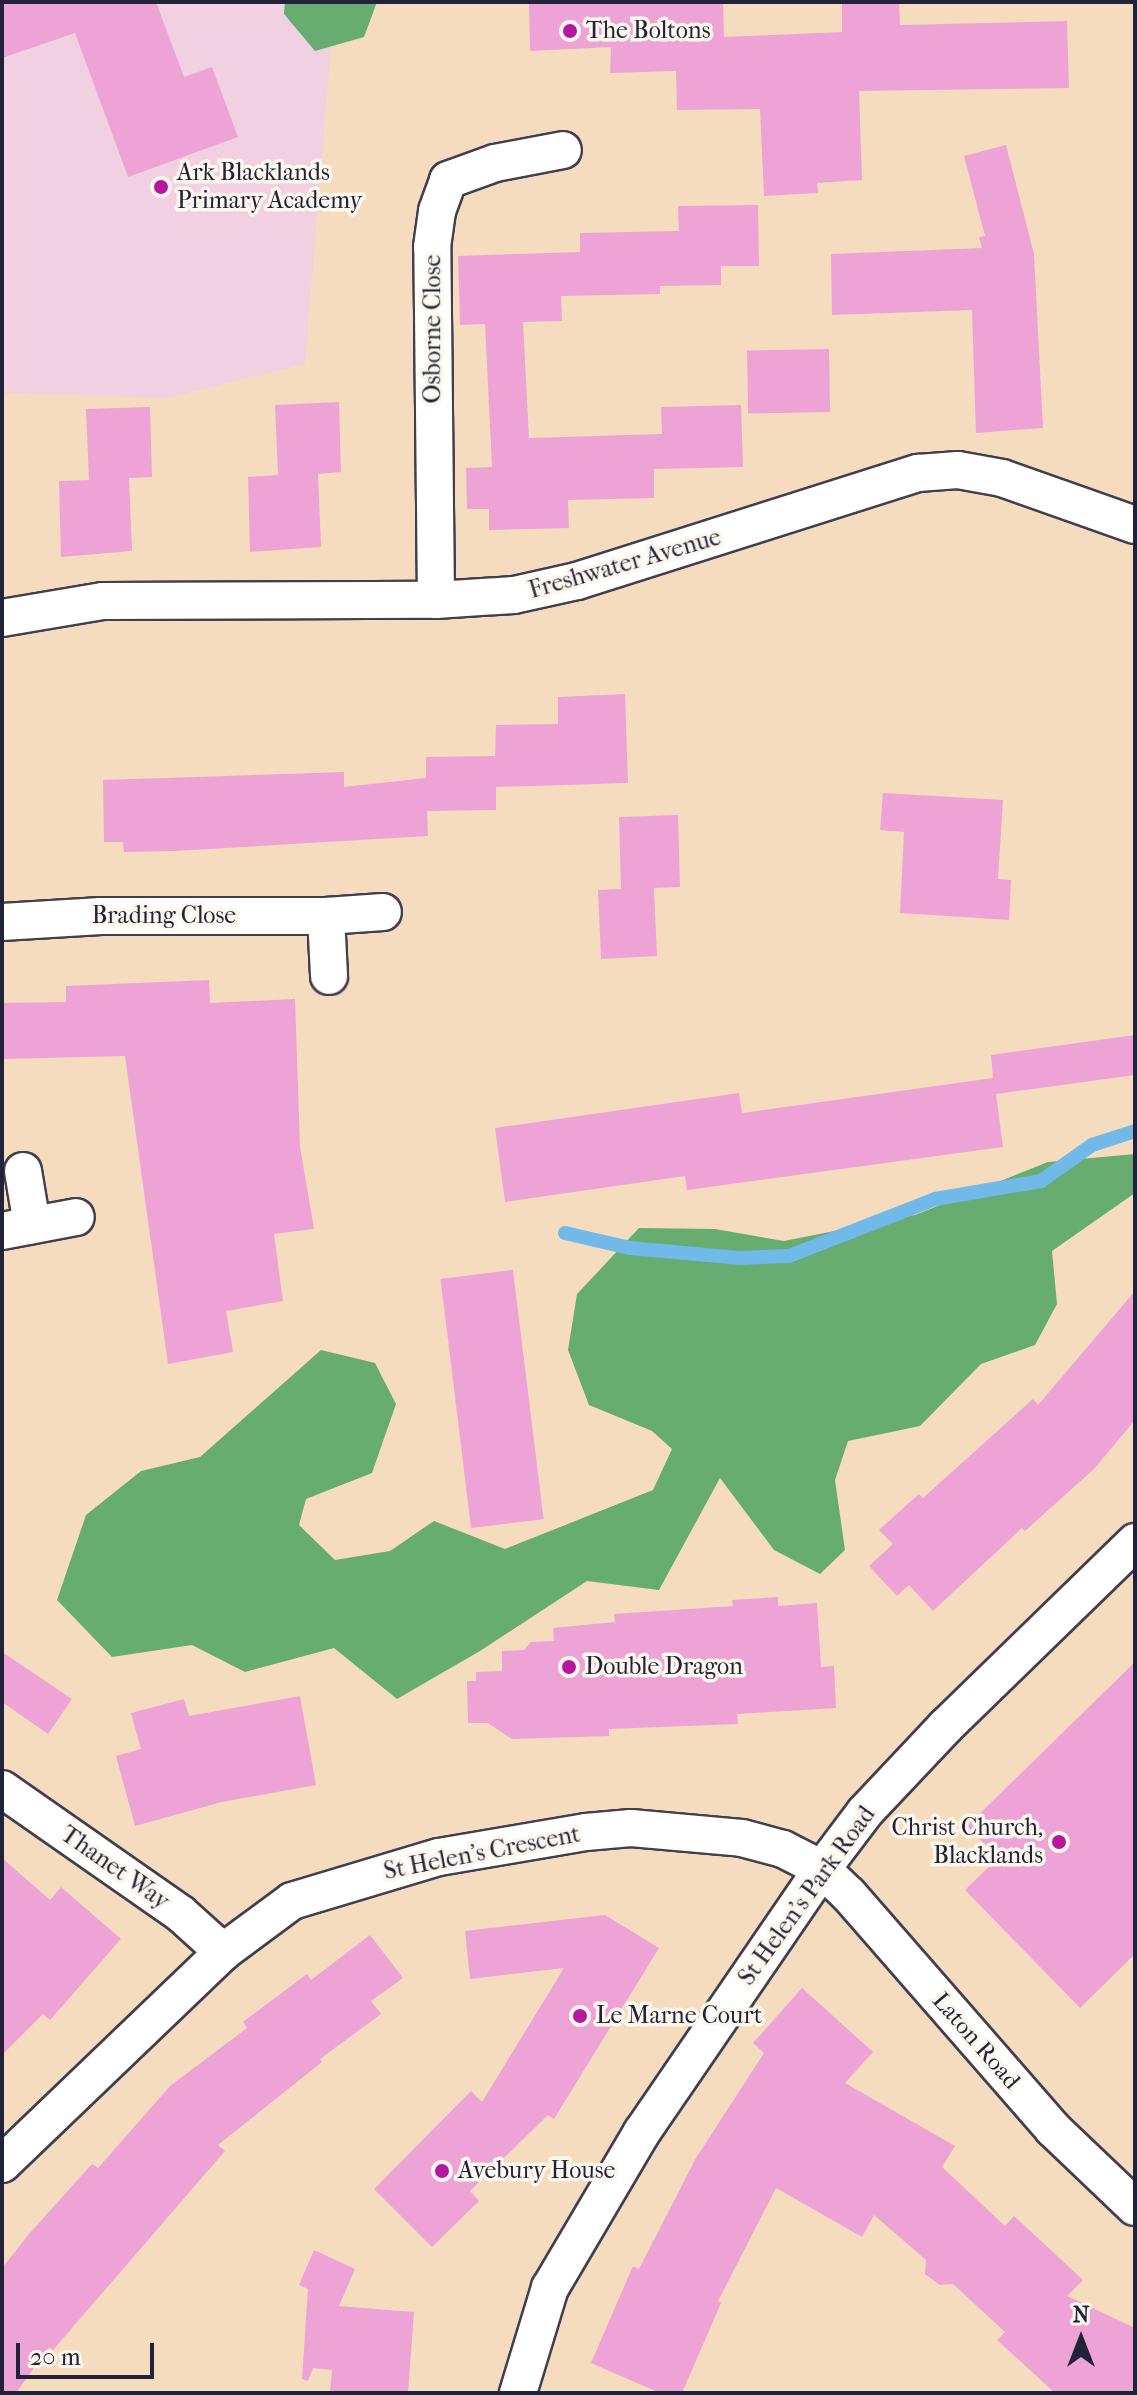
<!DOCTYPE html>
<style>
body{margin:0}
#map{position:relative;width:1137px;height:2395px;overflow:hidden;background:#f5dcbf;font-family:"IM FELL French Canon",serif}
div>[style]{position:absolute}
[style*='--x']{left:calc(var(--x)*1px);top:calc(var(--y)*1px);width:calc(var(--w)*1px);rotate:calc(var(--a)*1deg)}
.built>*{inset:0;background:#f1d0e2}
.forest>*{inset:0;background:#67ac71}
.stream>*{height:14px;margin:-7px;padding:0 7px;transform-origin:7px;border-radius:7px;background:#70b9e8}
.building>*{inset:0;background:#eea3d7;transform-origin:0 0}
.roads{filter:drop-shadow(2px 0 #423e4f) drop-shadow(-2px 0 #423e4f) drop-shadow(0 2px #423e4f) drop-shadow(0 -2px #423e4f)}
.minor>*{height:36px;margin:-18px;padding:0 18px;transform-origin:18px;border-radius:18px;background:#fff}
.dots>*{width:22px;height:22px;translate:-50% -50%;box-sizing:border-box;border:4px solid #fbf7ec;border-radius:50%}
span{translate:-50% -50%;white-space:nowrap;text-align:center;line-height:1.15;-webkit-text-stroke:7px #fbf7ec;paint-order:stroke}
.poi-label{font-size:24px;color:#22223b}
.left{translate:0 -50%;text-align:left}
.right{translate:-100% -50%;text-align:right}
.street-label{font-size:24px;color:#22223b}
.frame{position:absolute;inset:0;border:4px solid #22223b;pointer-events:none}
.north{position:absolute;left:1041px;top:2299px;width:80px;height:80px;-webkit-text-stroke:6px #fbf7ec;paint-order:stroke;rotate:0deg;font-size:22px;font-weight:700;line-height:32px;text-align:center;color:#22223b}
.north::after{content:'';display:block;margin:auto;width:28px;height:36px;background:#22223b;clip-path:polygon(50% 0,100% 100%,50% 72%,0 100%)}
.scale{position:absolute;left:16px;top:2343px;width:138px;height:36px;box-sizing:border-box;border:4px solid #22223b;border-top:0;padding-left:10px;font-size:24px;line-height:28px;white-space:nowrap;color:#22223b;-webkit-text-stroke:6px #fbf7ec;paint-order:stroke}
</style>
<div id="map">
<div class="built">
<div style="clip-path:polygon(2px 2px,331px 2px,334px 10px,305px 364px,167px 398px,2px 393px)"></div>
</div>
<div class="forest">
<div style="clip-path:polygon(285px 2px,377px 2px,364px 37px,315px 51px,284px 14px)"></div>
<div style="clip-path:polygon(1135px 1154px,1135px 1193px,1052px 1251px,1057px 1304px,1035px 1345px,981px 1364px,920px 1426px,848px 1441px,835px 1480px,845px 1550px,820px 1574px,774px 1550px,720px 1478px,659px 1590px,587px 1581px,480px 1651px,397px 1699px,334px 1648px,245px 1672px,192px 1645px,112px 1657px,57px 1600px,86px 1515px,141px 1471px,200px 1457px,321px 1350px,375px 1363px,396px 1404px,372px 1473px,306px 1499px,299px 1525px,335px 1560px,390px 1551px,434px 1521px,505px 1549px,653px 1490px,672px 1449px,652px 1431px,589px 1405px,568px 1350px,577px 1294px,639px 1228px,715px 1229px,784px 1241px,915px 1215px,1048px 1162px)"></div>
</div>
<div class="stream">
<div style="--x:565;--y:1233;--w:67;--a:13"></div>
<div style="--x:630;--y:1248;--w:109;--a:5.2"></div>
<div style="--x:739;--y:1258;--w:50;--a:-2.3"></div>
<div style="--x:789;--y:1256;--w:157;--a:-21.3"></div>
<div style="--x:935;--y:1199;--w:108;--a:-9.6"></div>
<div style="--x:1041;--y:1181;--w:62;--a:-35.2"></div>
<div style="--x:1092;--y:1145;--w:45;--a:-18"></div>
</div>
<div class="building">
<div style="clip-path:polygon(2px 2px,156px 2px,184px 77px,212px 67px,238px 137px,128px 177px,75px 33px,2px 58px)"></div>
<div style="clip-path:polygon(529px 2px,723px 2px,724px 37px,842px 32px,842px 2px,899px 2px,900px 25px,1067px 21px,1069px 88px,859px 91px,862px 180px,817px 183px,818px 193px,764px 196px,760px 109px,677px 110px,676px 71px,610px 73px,611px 47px,530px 51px)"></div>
<div style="clip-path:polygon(1006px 145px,1034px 254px,1043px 428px,976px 433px,972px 310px,832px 315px,831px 254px,982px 248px,979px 237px,985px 236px,964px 156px)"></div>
<div style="clip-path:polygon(758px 205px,759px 266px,721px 266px,721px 285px,660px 286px,660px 294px,561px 296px,562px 321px,523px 322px,529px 438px,662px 434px,661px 407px,741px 405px,743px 467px,654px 469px,654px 498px,568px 500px,569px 528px,489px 530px,489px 509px,467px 509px,466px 468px,492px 467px,485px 324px,460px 325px,458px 256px,580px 252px,580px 233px,679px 231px,678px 206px)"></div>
<div style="left:829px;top:349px;width:63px;height:82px;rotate:89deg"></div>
<div style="clip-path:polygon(339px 402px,341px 472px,318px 474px,321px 547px,250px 552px,248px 477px,278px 475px,275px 405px)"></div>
<div style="clip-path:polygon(150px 407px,152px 477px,129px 478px,132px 551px,61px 557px,59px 481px,89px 480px,86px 409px)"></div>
<div style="clip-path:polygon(625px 694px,628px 783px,496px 787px,496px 810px,427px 811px,428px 836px,175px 851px,124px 852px,123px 842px,104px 842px,103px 780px,344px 772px,344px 787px,426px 778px,426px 786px,426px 757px,495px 756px,495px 760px,496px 725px,558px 724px,558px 697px)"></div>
<div style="clip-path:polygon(883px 793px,1003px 800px,998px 879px,1011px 880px,1009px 920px,900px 913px,904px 832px,880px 830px)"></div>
<div style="clip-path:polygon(678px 815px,680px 887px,654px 888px,657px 956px,601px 959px,598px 890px,621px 889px,619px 817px)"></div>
<div style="clip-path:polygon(209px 980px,210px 1003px,295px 999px,300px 1147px,314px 1229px,274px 1234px,283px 1301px,226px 1311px,233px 1352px,168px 1364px,125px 1056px,2px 1059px,2px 1003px,66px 1002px,66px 986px)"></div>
<div style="clip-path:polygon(1135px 1035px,1135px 1075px,996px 1094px,1003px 1147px,687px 1190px,685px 1176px,505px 1202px,495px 1128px,739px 1093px,742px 1113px,993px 1078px,991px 1055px)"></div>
<div style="left:513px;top:1270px;width:251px;height:73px;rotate:83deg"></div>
<div style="clip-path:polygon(1135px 1291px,1135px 1420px,1094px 1469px,1025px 1531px,1022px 1528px,933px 1611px,909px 1585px,897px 1596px,869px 1566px,893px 1544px,879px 1530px,919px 1494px,923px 1498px,1033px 1399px,1038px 1405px)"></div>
<div style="clip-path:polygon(778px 1597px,778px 1606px,817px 1603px,821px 1667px,834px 1666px,836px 1708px,737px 1714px,738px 1724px,609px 1729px,609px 1736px,512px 1739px,488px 1723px,468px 1723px,467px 1681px,476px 1681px,476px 1672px,502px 1671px,502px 1651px,524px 1650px,531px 1642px,554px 1641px,553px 1628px,615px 1622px,614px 1614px,733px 1606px,732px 1600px)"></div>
<div style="clip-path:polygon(2px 1652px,72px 1699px,48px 1734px,2px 1702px)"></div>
<div style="clip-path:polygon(1135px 1662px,1135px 1954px,1080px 2008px,965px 1890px,998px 1858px,967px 1826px)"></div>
<div style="clip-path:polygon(300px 1696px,316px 1785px,222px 1802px,135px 1826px,116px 1756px,141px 1749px,131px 1713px,184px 1699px,189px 1716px)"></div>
<div style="clip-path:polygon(2px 1858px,50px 1900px,61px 1887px,121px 1939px,50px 2020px,43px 2014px,2px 2055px)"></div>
<div style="clip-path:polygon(605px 1915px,659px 1948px,554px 2119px,548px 2115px,470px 2191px,479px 2201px,432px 2247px,374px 2189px,471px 2091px,482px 2102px,564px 1968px,470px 1979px,465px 1931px)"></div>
<div style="clip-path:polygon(370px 1935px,403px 1978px,371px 2001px,381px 2014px,320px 2059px,322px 2062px,218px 2145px,225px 2151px,53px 2350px,49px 2347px,16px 2393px,2px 2393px,2px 2268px,29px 2234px,92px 2164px,98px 2168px,170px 2086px,247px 2028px,243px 2022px,307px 1974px,311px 1980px)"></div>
<div style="clip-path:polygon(802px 1988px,873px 2052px,845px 2083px,955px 2146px,942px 2167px,1005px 2226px,1014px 2216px,1083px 2280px,1067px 2296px,1135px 2328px,1135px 2393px,1055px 2393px,997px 2340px,1005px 2332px,953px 2284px,940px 2285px,925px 2274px,926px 2260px,874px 2215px,862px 2237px,776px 2188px,718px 2301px,721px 2303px,682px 2393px,660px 2393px,591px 2363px,633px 2266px,639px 2269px,696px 2158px,764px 2053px,753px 2043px)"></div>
<div style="clip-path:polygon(314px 2250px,355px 2269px,339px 2306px,414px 2312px,408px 2393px,330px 2393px,332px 2370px,313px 2368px,308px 2381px,302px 2379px,308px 2289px,299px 2285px)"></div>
</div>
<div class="roads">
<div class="minor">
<div style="--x:436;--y:600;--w:353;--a:-90.6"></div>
<div style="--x:432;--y:247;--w:36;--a:-82"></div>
<div style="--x:437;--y:211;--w:33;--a:-70"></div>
<div style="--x:448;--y:180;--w:50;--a:-19.9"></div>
<div style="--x:495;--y:163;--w:69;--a:-10.8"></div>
<div style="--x:2;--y:618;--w:102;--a:-9.6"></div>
<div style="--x:103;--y:601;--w:333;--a:-0.2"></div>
<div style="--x:436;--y:600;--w:78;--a:-3.7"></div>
<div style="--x:514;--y:595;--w:65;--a:-12.5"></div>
<div style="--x:577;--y:581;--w:358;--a:-17.6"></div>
<div style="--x:918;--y:473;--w:40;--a:-4.3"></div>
<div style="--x:958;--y:470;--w:45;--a:10.3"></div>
<div style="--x:1002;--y:478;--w:141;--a:19.5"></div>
<div style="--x:326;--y:916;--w:60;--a:87.1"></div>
<div style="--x:2;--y:922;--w:99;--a:-3.5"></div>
<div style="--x:101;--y:916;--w:225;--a:0"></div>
<div style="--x:326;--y:916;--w:57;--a:-4"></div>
<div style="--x:23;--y:1171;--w:55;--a:80.5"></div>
<div style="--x:2;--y:1231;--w:75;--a:-10.7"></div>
<div style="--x:2;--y:1789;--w:218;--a:34.9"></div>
<div style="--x:181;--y:1914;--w:57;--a:42.1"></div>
<div style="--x:2;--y:2164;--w:306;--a:-43.8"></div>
<div style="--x:223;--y:1952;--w:86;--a:-36.5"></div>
<div style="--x:292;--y:1901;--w:153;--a:-16.7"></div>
<div style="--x:439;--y:1857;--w:149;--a:-9.7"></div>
<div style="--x:586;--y:1832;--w:45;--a:-5.1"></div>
<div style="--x:631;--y:1828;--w:111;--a:5.1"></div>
<div style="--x:742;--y:1838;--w:42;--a:15"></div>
<div style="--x:783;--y:1849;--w:44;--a:27.1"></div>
<div style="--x:822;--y:1869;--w:37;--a:44"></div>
<div style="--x:849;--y:1895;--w:310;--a:48.9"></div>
<div style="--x:1053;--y:2129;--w:113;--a:43.6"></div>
<div style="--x:518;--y:2393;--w:110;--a:-73.1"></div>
<div style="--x:550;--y:2288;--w:181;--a:-59.5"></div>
<div style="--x:642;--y:2132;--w:319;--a:-55.6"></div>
<div style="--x:822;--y:1869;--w:71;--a:-53"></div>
<div style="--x:865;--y:1812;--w:118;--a:-46.7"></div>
<div style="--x:946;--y:1726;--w:264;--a:-44.2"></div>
</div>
</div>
<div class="dots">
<div style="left:570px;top:31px;background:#b5179e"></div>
<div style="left:161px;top:187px;background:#b5179e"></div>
<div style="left:569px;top:1667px;background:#b5179e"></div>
<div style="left:1059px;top:1842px;background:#b5179e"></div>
<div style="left:580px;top:2016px;background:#b5179e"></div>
<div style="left:442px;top:2171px;background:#b5179e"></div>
</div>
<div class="poi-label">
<span class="left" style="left:586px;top:31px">The Boltons</span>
<span class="left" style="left:177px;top:187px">Ark Blacklands<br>Primary Academy</span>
<span class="left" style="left:585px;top:1667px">Double Dragon</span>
<span class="right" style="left:1043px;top:1842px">Christ Church,<br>Blacklands</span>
<span class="left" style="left:596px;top:2016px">Le Marne Court</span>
<span class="left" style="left:458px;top:2171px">Avebury House</span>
</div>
<div class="street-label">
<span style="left:433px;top:329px;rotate:-90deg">Osborne Close</span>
<span style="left:625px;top:564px;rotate:-16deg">Freshwater Avenue</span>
<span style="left:164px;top:916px">Brading Close</span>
<span style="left:482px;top:1853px;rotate:-11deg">St Helen's Crescent</span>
<span style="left:115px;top:1868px;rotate:35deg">Thanet Way</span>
<span style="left:807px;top:1896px;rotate:-54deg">St Helen's Park Road</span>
<span style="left:976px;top:2041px;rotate:49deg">Laton Road</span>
</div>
<div class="frame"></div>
<div class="north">N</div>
<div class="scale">20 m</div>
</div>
